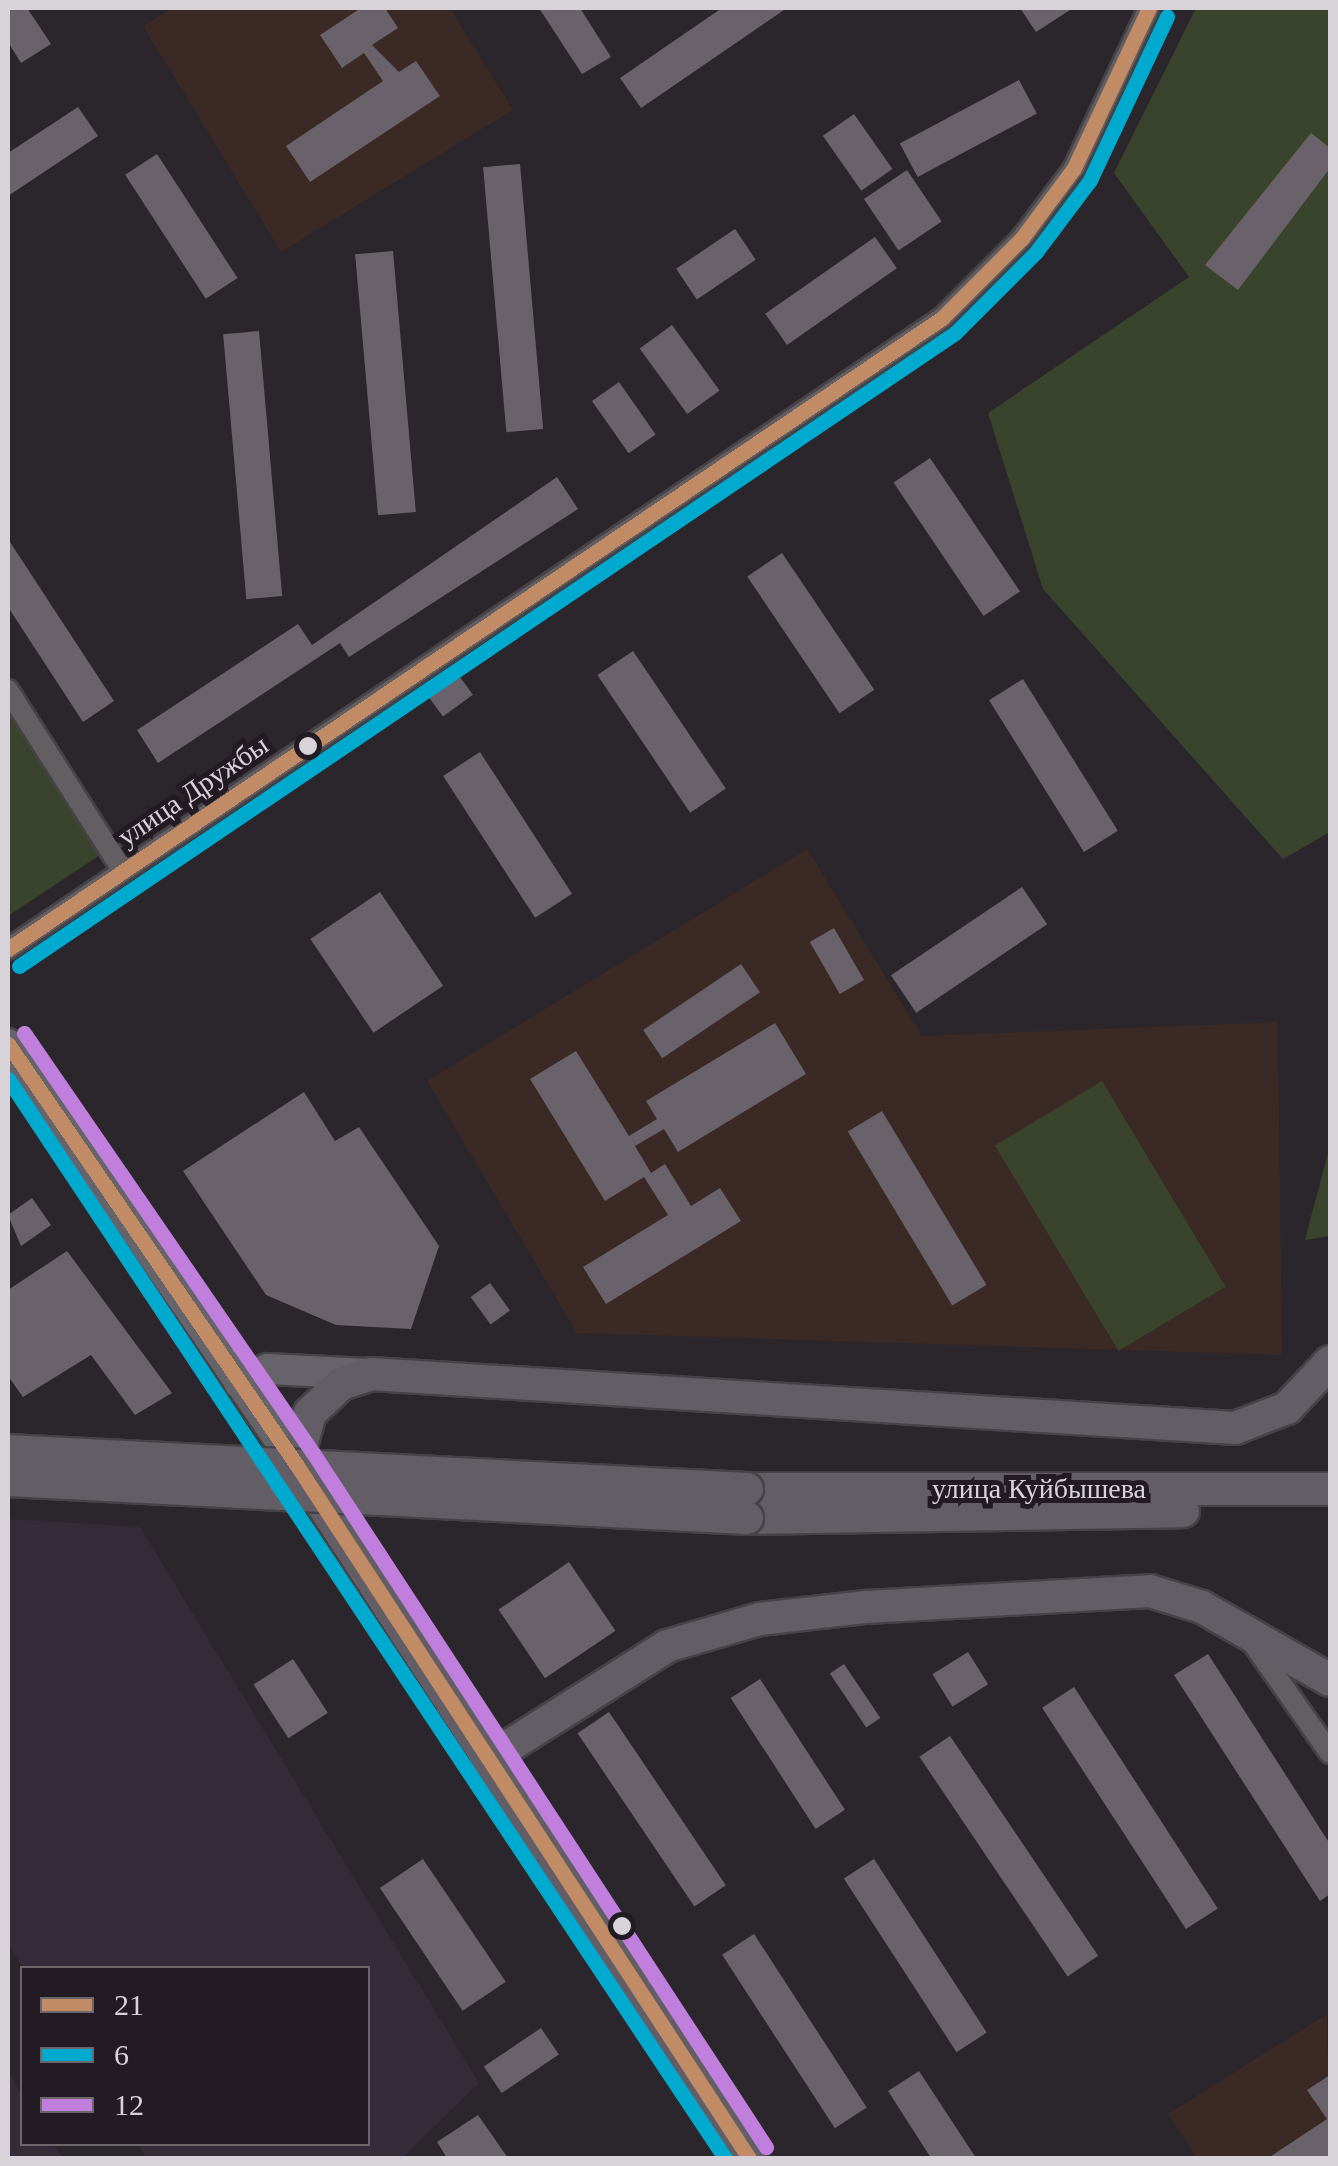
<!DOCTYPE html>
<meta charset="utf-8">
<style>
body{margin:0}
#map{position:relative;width:1338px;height:2166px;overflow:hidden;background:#2b262b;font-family:"Times New Roman",serif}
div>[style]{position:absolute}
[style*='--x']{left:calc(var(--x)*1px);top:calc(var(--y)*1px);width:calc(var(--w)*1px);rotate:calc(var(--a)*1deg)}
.built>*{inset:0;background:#352a37}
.education>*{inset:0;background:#3a2925}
.green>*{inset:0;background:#3a432b;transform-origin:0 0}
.building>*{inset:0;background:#6a626b;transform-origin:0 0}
.roads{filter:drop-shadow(2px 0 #464347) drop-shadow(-2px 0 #464347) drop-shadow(0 2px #464347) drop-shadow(0 -2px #464347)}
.street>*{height:20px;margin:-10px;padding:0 10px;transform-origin:10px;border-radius:10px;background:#625e62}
.secondary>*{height:30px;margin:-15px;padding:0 15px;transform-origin:15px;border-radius:15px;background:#67636a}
.primary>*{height:32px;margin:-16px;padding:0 16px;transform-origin:16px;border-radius:16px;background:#635d66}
.bridges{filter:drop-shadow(2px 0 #464347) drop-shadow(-2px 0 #464347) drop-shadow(0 2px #464347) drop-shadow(0 -2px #464347)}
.primary-bridge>*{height:32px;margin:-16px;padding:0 16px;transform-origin:16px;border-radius:16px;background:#635d66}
.bus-1>*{height:15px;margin:-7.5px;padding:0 7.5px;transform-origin:7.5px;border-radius:7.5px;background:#c18c65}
.bus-2>*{height:15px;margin:-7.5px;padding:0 7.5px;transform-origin:7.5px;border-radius:7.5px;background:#00a9ce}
.bus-3>*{height:15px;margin:-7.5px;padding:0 7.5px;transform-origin:7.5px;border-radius:7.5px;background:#c07fdc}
.dots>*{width:28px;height:28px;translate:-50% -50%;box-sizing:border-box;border:5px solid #221b23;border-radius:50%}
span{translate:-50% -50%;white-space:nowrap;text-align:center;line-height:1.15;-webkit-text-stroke:10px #221b23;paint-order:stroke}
.street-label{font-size:28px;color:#d8d3d9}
.frame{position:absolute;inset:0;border:10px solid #d8d3d9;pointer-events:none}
.legend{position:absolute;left:20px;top:1966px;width:350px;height:180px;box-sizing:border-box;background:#221b23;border:2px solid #6b656c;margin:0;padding:12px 18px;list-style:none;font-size:30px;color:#d8d3d9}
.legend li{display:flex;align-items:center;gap:20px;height:50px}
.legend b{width:50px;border:2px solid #6b656c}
</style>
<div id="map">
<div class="built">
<div style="clip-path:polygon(8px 1519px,140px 1527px,479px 2083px,403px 2158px,147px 2158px,137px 2144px,368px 2144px,368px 1968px,23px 1968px,8px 1944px)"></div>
<div style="clip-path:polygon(8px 2072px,22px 2095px,22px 2144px,53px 2144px,63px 2158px,8px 2158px)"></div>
</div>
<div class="education">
<div style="clip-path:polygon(172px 8px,450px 8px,513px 110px,281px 252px,143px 26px)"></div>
<div style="clip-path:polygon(807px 849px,922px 1036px,1278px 1022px,1282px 1355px,577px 1333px,427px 1081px)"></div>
<div style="clip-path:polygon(1327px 2014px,1330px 2158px,1197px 2158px,1168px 2114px)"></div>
</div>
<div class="green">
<div style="clip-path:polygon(1196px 8px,1330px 8px,1330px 832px,1283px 859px,1043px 589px,988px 413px,1189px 277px,1114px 173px)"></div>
<div style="clip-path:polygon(8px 709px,103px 853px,8px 916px)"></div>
<div style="left:1102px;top:1081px;width:240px;height:125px;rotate:59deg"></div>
<div style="clip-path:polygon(1330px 1146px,1330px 1236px,1305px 1240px,1312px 1213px)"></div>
</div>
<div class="building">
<div style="clip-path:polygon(8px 8px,27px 8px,51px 44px,21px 63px,8px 42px)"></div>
<div style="clip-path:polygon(361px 8px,385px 8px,398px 28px,372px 45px,399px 72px,416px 61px,440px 96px,310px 182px,286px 146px,383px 81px,364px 53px,342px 68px,320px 35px)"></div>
<div style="clip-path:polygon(539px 8px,580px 8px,611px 57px,582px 74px)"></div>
<div style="clip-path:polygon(722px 8px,787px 8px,641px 108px,620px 78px)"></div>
<div style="clip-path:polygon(1020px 8px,1073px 8px,1036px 32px)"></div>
<div style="left:1019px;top:80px;width:38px;height:135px;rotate:62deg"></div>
<div style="clip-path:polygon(78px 107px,98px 136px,8px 196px,8px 153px)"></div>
<div style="left:854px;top:114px;width:67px;height:38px;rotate:55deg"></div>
<div style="clip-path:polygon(1311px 133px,1330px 148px,1330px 168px,1238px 290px,1205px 265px)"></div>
<div style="left:157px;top:154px;width:148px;height:38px;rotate:57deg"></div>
<div style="left:520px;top:164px;width:266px;height:37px;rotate:85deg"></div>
<div style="left:907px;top:170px;width:62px;height:52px;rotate:56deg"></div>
<div style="left:735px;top:229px;width:37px;height:71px;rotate:56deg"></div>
<div style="left:875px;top:237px;width:38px;height:134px;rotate:55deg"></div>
<div style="left:393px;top:251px;width:262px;height:38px;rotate:85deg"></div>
<div style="left:672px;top:325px;width:81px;height:40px;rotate:54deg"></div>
<div style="left:259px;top:331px;width:266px;height:36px;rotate:85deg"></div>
<div style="left:619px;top:382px;width:64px;height:33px;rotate:55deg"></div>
<div style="left:930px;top:458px;width:161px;height:44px;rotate:56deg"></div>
<div style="clip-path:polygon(557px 477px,578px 509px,349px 657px,340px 643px,158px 763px,137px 730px,298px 624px,312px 645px)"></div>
<div style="clip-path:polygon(8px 539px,114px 701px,83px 722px,8px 607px)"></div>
<div style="left:782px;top:553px;width:165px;height:42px;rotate:56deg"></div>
<div style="left:633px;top:651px;width:166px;height:43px;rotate:56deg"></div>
<div style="left:457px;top:673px;width:27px;height:37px;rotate:54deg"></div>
<div style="left:1023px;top:679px;width:179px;height:40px;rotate:58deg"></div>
<div style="left:480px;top:752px;width:169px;height:44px;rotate:57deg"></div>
<div style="left:1022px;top:887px;width:45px;height:158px;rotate:56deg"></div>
<div style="left:380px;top:892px;width:113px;height:84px;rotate:56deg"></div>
<div style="left:834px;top:928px;width:60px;height:28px;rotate:60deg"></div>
<div style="left:741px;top:964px;width:34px;height:118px;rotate:56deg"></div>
<div style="clip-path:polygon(775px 1023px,806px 1074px,678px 1152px,664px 1129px,635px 1146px,651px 1173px,665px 1164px,691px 1206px,720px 1188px,741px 1221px,606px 1304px,583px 1267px,668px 1215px,644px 1177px,605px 1201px,530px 1079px,576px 1051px,629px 1136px,657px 1119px,646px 1101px)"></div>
<div style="clip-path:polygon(304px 1092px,335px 1141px,359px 1127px,439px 1246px,411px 1329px,336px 1325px,266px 1295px,183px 1171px)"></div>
<div style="left:882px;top:1111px;width:203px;height:40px;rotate:59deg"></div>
<div style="clip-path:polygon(32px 1198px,51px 1225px,21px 1246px,8px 1215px)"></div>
<div style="clip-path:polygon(67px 1251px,172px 1393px,135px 1415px,91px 1355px,23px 1397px,8px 1376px,8px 1290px)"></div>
<div style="left:490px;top:1283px;width:34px;height:24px;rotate:54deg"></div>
<div style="left:569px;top:1562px;width:83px;height:85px;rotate:56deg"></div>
<div style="left:968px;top:1652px;width:38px;height:42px;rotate:58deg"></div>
<div style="clip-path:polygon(1208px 1654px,1330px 1844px,1330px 1894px,1320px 1901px,1174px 1675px)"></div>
<div style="left:293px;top:1659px;width:64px;height:47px;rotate:57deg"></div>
<div style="left:844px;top:1664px;width:65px;height:17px;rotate:56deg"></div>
<div style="left:760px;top:1679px;width:156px;height:35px;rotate:57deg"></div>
<div style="left:1074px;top:1687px;width:264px;height:38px;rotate:57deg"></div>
<div style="left:609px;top:1712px;width:209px;height:38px;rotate:56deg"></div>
<div style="left:950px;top:1736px;width:265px;height:37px;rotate:56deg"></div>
<div style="left:423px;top:1859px;width:148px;height:52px;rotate:56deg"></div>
<div style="left:874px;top:1859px;width:207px;height:36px;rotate:57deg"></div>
<div style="left:754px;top:1934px;width:207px;height:38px;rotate:57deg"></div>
<div style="left:541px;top:2028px;width:32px;height:69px;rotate:56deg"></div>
<div style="clip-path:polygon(919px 2071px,976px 2158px,931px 2158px,888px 2091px)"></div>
<div style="clip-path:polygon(1330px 2075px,1330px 2158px,1268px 2158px,1327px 2119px,1307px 2090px)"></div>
<div style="clip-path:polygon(478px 2115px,508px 2158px,447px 2158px,437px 2142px)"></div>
</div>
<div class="roads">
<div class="street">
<div style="--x:8;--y:690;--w:214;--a:57.6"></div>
<div style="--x:8;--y:949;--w:1127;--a:-34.04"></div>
<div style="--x:942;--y:318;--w:113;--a:-45"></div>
<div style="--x:1022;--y:238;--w:87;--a:-53.4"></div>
<div style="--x:1074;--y:168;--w:177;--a:-64.9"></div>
<div style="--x:1254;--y:1645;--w:132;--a:54.9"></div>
</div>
<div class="secondary">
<div style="--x:8;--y:1044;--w:509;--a:55.56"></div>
<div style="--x:239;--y:1383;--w:32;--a:-26"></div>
<div style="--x:268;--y:1369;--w:100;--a:2.9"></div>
</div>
<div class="primary">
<div style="--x:747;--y:1489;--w:583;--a:0"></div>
<div style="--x:747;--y:1518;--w:436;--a:-0.9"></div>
<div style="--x:487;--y:1760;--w:213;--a:-32.3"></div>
<div style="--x:667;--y:1646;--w:97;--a:-16.2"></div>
<div style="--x:760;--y:1619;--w:107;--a:-6.5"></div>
<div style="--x:866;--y:1607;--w:284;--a:-3.2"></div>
<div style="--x:1150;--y:1591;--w:54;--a:17.1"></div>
<div style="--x:1202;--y:1607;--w:147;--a:29.7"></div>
<div style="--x:749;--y:2158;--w:829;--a:-123.13"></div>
<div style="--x:296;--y:1464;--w:53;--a:-74.6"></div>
<div style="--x:310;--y:1413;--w:42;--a:-43.1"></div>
<div style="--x:341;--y:1384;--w:32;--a:-18"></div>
<div style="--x:371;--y:1374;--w:866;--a:3.58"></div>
<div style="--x:1235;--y:1428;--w:56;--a:-21"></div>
<div style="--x:1287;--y:1408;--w:63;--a:-46.9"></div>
</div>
</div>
<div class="bridges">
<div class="primary-bridge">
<div style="--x:8;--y:1451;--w:740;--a:2.94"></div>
<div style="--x:8;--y:1480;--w:740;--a:2.94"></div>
</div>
</div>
<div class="bus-1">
<div style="--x:8;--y:949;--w:1127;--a:-34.04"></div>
<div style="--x:942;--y:318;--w:113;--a:-45"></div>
<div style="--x:1022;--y:238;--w:87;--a:-53.4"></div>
<div style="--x:1074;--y:168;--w:177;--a:-64.9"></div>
<div style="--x:8;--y:1044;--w:509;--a:55.56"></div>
<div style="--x:296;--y:1464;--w:829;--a:56.87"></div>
</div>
<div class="bus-2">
<div style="--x:19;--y:966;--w:1130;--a:-34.07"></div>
<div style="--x:955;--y:333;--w:115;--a:-45"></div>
<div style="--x:1036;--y:252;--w:90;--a:-53.1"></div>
<div style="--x:1090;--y:180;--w:181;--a:-64.8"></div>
<div style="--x:8;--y:1079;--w:1296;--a:56.4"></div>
</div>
<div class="bus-3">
<div style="--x:24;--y:1033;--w:510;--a:55.47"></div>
<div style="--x:313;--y:1453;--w:829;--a:56.87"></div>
</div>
<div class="dots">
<div style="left:308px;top:746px;background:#d8d3d9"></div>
<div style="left:622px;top:1926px;background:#d8d3d9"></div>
</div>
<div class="street-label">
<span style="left:193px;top:791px;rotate:-34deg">улица Дружбы</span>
<span style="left:1039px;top:1489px">улица Куйбышева</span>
</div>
<div class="frame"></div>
<ul class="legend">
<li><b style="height:12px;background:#c18c65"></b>21</li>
<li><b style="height:12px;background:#00a9ce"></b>6</li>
<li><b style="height:12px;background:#c07fdc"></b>12</li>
</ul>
</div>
